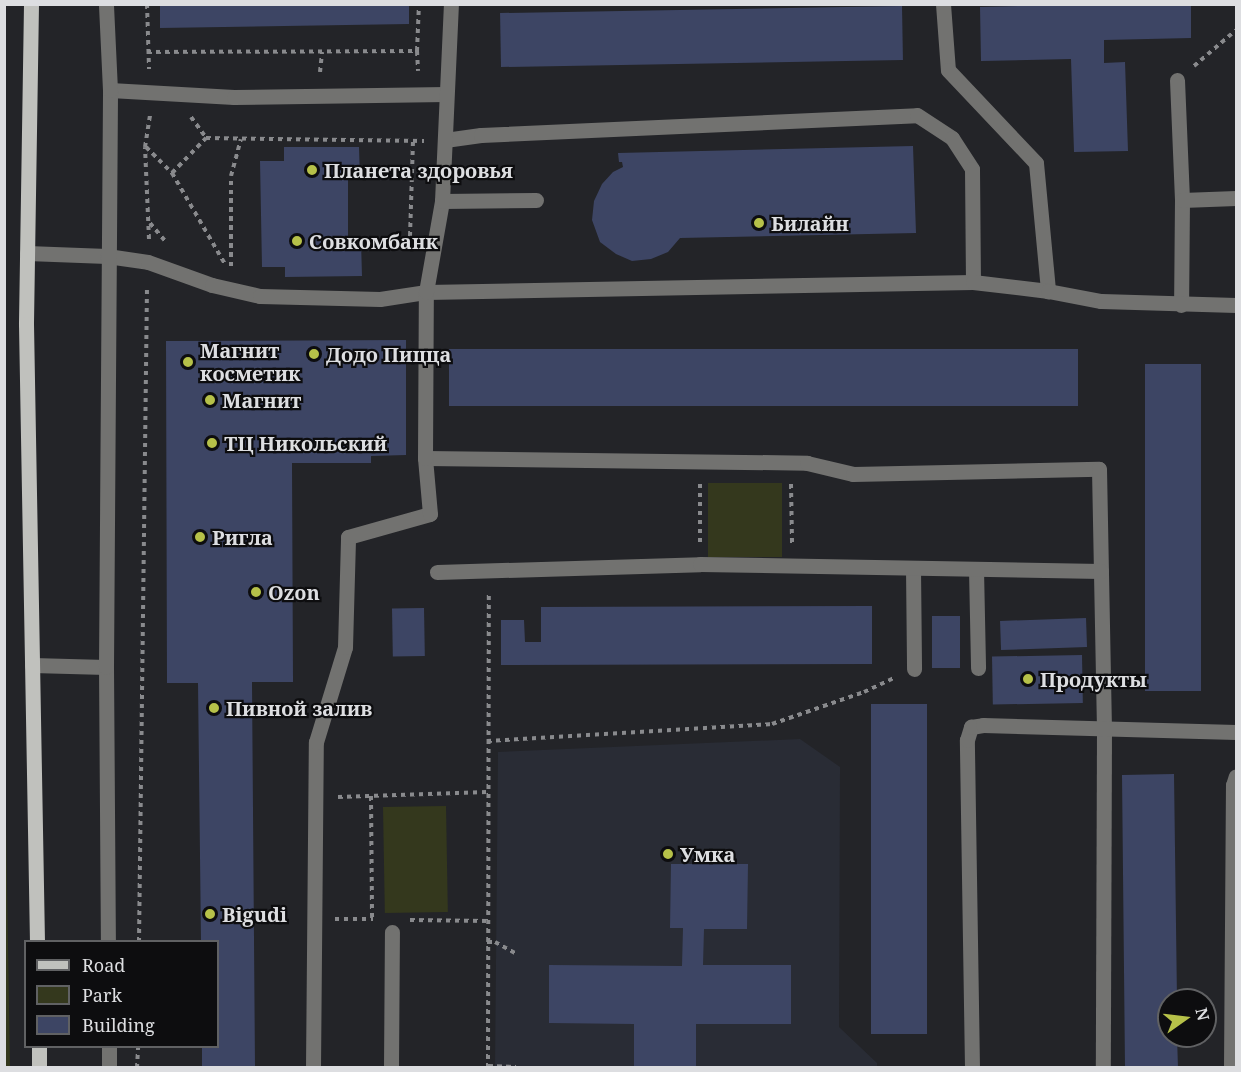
<!DOCTYPE html>
<meta charset="utf-8">
<style>
body{margin:0}
#map{position:relative;width:1241px;height:1072px;overflow:hidden;background:#232428;font-family:"Noto Serif",serif}
div>[style]{position:absolute}
[style*='--x']{left:calc(var(--x)*1px);top:calc(var(--y)*1px);width:calc(var(--w)*1px);rotate:calc(var(--a)*1deg)}
.built>*{inset:0;background:#292c35}
.green>*{inset:0;background:#34381d;transform-origin:0 0}
.building>*{inset:0;background:#3d4564;transform-origin:0 0}
.path>*{height:4px;margin-top:-2px;transform-origin:0;background:repeating-linear-gradient(90deg,#898a8d 0 4.5px,transparent 0 9px)}
.minor>*{height:15px;margin:-7.5px;padding:0 7.5px;transform-origin:7.5px;border-radius:7.5px;background:#727270}
.major>*{height:15px;margin:-7.5px;padding:0 7.5px;transform-origin:7.5px;border-radius:7.5px;background:#c0c1bd}
.dots>*{width:16px;height:16px;translate:-50% -50%;box-sizing:border-box;border:3px solid #0d0d0f;border-radius:50%}
span{translate:-50% -50%;white-space:nowrap;text-align:center;line-height:1.15;-webkit-text-stroke:4.5px #0d0d0f;paint-order:stroke}
.poi-label{font-size:20px;color:#dddee1;font-weight:700}
.left{translate:0 -50%;text-align:left}
.frame{position:absolute;inset:0;border:6px solid #dddee1;pointer-events:none}
.legend{position:absolute;left:24px;top:940px;width:195px;height:108px;box-sizing:border-box;background:#0d0d0f;border:2px solid #606163;margin:0;padding:8px 10px;list-style:none;font-size:18px;color:#dddee1}
.legend li{display:flex;align-items:center;gap:12px;height:30px}
.legend b{width:30px;border:2px solid #606163}
.north{position:absolute;left:1157px;top:988px;width:60px;height:60px;box-sizing:border-box;background:#0d0d0f;border:2px solid #606163;border-radius:50%;rotate:76deg;font-size:16px;font-weight:700;line-height:24px;text-align:center;color:#dddee1}
.north::after{content:'';display:block;margin:auto;width:21px;height:27px;background:#b6c149;clip-path:polygon(50% 0,100% 100%,50% 72%,0 100%)}
</style>
<div id="map">
<div class="built">
<div style="clip-path:polygon(800px 739px,840px 767px,839px 1027px,877px 1063px,877px 1067px,495px 1068px,498px 752px)"></div>
</div>
<div class="green">
<div style="left:782px;top:483px;width:74px;height:74px;rotate:90deg"></div>
<div style="clip-path:polygon(5px 760px,10px 1067px,10px 1068px,4px 1067px)"></div>
<div style="left:446px;top:806px;width:106px;height:63px;rotate:89deg"></div>
</div>
<div class="building">
<div style="clip-path:polygon(160px 4px,409px 4px,409px 24px,160px 28px)"></div>
<div style="clip-path:polygon(1089px 4px,1191px 4px,1191px 38px,1104px 40px,1104px 63px,1125px 62px,1128px 151px,1074px 152px,1071px 59px,981px 61px,980px 7px)"></div>
<div style="left:902px;top:6px;width:54px;height:402px;rotate:89deg"></div>
<div style="clip-path:polygon(913px 146px,916px 233px,680px 238px,668px 252px,651px 259px,632px 261px,616px 254px,600px 242px,592px 220px,594px 201px,602px 184px,613px 172px,623px 167px,622px 162px,619px 162px,618px 153px)"></div>
<div style="clip-path:polygon(284px 147px,359px 147px,360px 179px,348px 180px,348px 242px,361px 241px,362px 276px,285px 277px,285px 267px,262px 267px,260px 161px,284px 161px)"></div>
<div style="clip-path:polygon(406px 340px,406px 455px,371px 456px,371px 463px,292px 463px,293px 682px,252px 682px,255px 1068px,202px 1068px,202px 1046px,218px 1046px,218px 942px,201px 942px,198px 683px,167px 683px,166px 341px)"></div>
<div style="left:1078px;top:349px;width:57px;height:629px;rotate:90deg"></div>
<div style="left:1145px;top:364px;width:56px;height:327px"></div>
<div style="clip-path:polygon(872px 606px,872px 664px,501px 665px,501px 620px,524px 620px,525px 642px,541px 642px,541px 607px)"></div>
<div style="left:424px;top:608px;width:48px;height:32px;rotate:89deg"></div>
<div style="left:932px;top:616px;width:28px;height:52px"></div>
<div style="left:1086px;top:618px;width:29px;height:86px;rotate:88deg"></div>
<div style="left:1082px;top:655px;width:48px;height:90px;rotate:89deg"></div>
<div style="left:871px;top:704px;width:56px;height:330px"></div>
<div style="clip-path:polygon(1174px 774px,1177px 1000px,1169px 1000px,1169px 1036px,1177px 1036px,1178px 1068px,1125px 1068px,1122px 775px)"></div>
<div style="clip-path:polygon(671px 864px,748px 864px,747px 929px,704px 929px,703px 965px,791px 965px,791px 1024px,696px 1024px,696px 1068px,634px 1068px,634px 1024px,549px 1023px,549px 965px,682px 966px,683px 928px,670px 928px)"></div>
</div>
<div class="path">
<div style="--x:147;--y:4;--w:65;--a:88.2"></div>
<div style="--x:417;--y:51;--w:20;--a:87"></div>
<div style="--x:147;--y:52;--w:270;--a:-0.2"></div>
<div style="--x:417;--y:51;--w:47;--a:-87.6"></div>
<div style="--x:1194;--y:66;--w:55;--a:-40.6"></div>
<div style="--x:320;--y:72;--w:20;--a:-84"></div>
<div style="--x:191;--y:117;--w:26;--a:54"></div>
<div style="--x:146;--y:147;--w:37;--a:45"></div>
<div style="--x:172;--y:173;--w:105;--a:59.8"></div>
<div style="--x:172;--y:173;--w:49;--a:-45.8"></div>
<div style="--x:206;--y:138;--w:218;--a:0.8"></div>
<div style="--x:150;--y:223;--w:25;--a:50"></div>
<div style="--x:410;--y:236;--w:95;--a:-88.2"></div>
<div style="--x:149;--y:239;--w:92;--a:-92.5"></div>
<div style="--x:145;--y:147;--w:32;--a:-81"></div>
<div style="--x:231;--y:266;--w:90;--a:-90"></div>
<div style="--x:231;--y:176;--w:38;--a:-75"></div>
<div style="--x:791;--y:484;--w:59;--a:89"></div>
<div style="--x:700;--y:542;--w:59;--a:-90"></div>
<div style="--x:487;--y:741;--w:286;--a:-3.4"></div>
<div style="--x:772;--y:724;--w:97;--a:-19.2"></div>
<div style="--x:864;--y:692;--w:33;--a:-25"></div>
<div style="--x:371;--y:796;--w:123;--a:89.5"></div>
<div style="--x:338;--y:797;--w:149;--a:-1.9"></div>
<div style="--x:335;--y:919;--w:38;--a:0"></div>
<div style="--x:410;--y:920;--w:78;--a:0.7"></div>
<div style="--x:139;--y:942;--w:657;--a:-89.3"></div>
<div style="--x:487;--y:942;--w:8;--a:0"></div>
<div style="--x:495;--y:942;--w:25;--a:29"></div>
<div style="--x:488;--y:1066;--w:28;--a:2"></div>
<div style="--x:137;--y:1068;--w:22;--a:-87"></div>
<div style="--x:488;--y:1068;--w:476;--a:-89.9"></div>
</div>
<div class="minor">
<div style="--x:943;--y:4;--w:66;--a:85.7"></div>
<div style="--x:948;--y:70;--w:128;--a:46.6"></div>
<div style="--x:1036;--y:163;--w:129;--a:84.6"></div>
<div style="--x:1177;--y:80;--w:120;--a:87.6"></div>
<div style="--x:1182;--y:200;--w:105;--a:90.5"></div>
<div style="--x:110;--y:90;--w:124;--a:3.2"></div>
<div style="--x:234;--y:97;--w:212;--a:-0.8"></div>
<div style="--x:445;--y:140;--w:36;--a:-8"></div>
<div style="--x:481;--y:135;--w:436;--a:-2.6"></div>
<div style="--x:917;--y:115;--w:42;--a:33.3"></div>
<div style="--x:952;--y:138;--w:37;--a:57"></div>
<div style="--x:972;--y:169;--w:113;--a:89.5"></div>
<div style="--x:1182;--y:200;--w:54;--a:-2.1"></div>
<div style="--x:442;--y:201;--w:94;--a:-0.6"></div>
<div style="--x:27;--y:253;--w:80;--a:2.1"></div>
<div style="--x:107;--y:256;--w:41;--a:8.3"></div>
<div style="--x:148;--y:262;--w:68;--a:19.8"></div>
<div style="--x:212;--y:285;--w:49;--a:12.9"></div>
<div style="--x:260;--y:296;--w:120;--a:1.4"></div>
<div style="--x:380;--y:299;--w:47;--a:-8.7"></div>
<div style="--x:426;--y:292;--w:547;--a:-1.05"></div>
<div style="--x:973;--y:282;--w:76;--a:6.8"></div>
<div style="--x:1048;--y:291;--w:54;--a:10.7"></div>
<div style="--x:1101;--y:301;--w:135;--a:1.7"></div>
<div style="--x:425;--y:458;--w:382;--a:0.7"></div>
<div style="--x:807;--y:463;--w:47;--a:13.4"></div>
<div style="--x:853;--y:474;--w:246;--a:-1.2"></div>
<div style="--x:1099;--y:469;--w:261;--a:88.9"></div>
<div style="--x:1104;--y:730;--w:338;--a:90.2"></div>
<div style="--x:913;--y:568;--w:101;--a:89.4"></div>
<div style="--x:976;--y:569;--w:99;--a:88.8"></div>
<div style="--x:437;--y:572;--w:263;--a:-1.7"></div>
<div style="--x:700;--y:564;--w:401;--a:1"></div>
<div style="--x:32;--y:665;--w:74;--a:1.5"></div>
<div style="--x:106;--y:667;--w:275;--a:89.6"></div>
<div style="--x:106;--y:667;--w:577;--a:-89.6"></div>
<div style="--x:110;--y:90;--w:86;--a:-92.7"></div>
<div style="--x:109;--y:1046;--w:22;--a:90"></div>
<div style="--x:313;--y:1068;--w:326;--a:-89.5"></div>
<div style="--x:316;--y:742;--w:99;--a:-73"></div>
<div style="--x:345;--y:647;--w:110;--a:-88.4"></div>
<div style="--x:348;--y:537;--w:85;--a:-15.7"></div>
<div style="--x:430;--y:514;--w:56;--a:-95.1"></div>
<div style="--x:425;--y:458;--w:166;--a:-89.7"></div>
<div style="--x:426;--y:292;--w:92;--a:-80"></div>
<div style="--x:442;--y:201;--w:197;--a:-87.4"></div>
<div style="--x:391;--y:1068;--w:136;--a:-89.6"></div>
<div style="--x:972;--y:1068;--w:328;--a:-90.9"></div>
<div style="--x:967;--y:740;--w:14;--a:-73"></div>
<div style="--x:971;--y:727;--w:12;--a:-9"></div>
<div style="--x:983;--y:725;--w:253;--a:1.6"></div>
<div style="--x:1231;--y:1068;--w:283;--a:-89.6"></div>
<div style="--x:1233;--y:785;--w:9;--a:-72"></div>
</div>
<div class="major">
<div style="--x:31;--y:4;--w:320;--a:90.9"></div>
<div style="--x:26;--y:324;--w:618;--a:88.98"></div>
<div style="--x:39;--y:1046;--w:22;--a:90"></div>
</div>
<div class="dots">
<div style="left:312px;top:170px;background:#b6c149"></div>
<div style="left:759px;top:223px;background:#b6c149"></div>
<div style="left:297px;top:241px;background:#b6c149"></div>
<div style="left:314px;top:354px;background:#b6c149"></div>
<div style="left:188px;top:362px;background:#b6c149"></div>
<div style="left:210px;top:400px;background:#b6c149"></div>
<div style="left:212px;top:443px;background:#b6c149"></div>
<div style="left:200px;top:537px;background:#b6c149"></div>
<div style="left:256px;top:592px;background:#b6c149"></div>
<div style="left:1028px;top:679px;background:#b6c149"></div>
<div style="left:214px;top:708px;background:#b6c149"></div>
<div style="left:668px;top:854px;background:#b6c149"></div>
<div style="left:210px;top:914px;background:#b6c149"></div>
</div>
<div class="poi-label">
<span class="left" style="left:324px;top:170px">Планета здоровья</span>
<span class="left" style="left:771px;top:223px">Билайн</span>
<span class="left" style="left:309px;top:241px">Совкомбанк</span>
<span class="left" style="left:200px;top:362px">Магнит<br>косметик</span>
<span class="left" style="left:326px;top:354px">Додо Пицца</span>
<span class="left" style="left:222px;top:400px">Магнит</span>
<span class="left" style="left:224px;top:443px">ТЦ Никольский</span>
<span class="left" style="left:212px;top:537px">Ригла</span>
<span class="left" style="left:268px;top:592px">Ozon</span>
<span class="left" style="left:1040px;top:679px">Продукты</span>
<span class="left" style="left:226px;top:708px">Пивной залив</span>
<span class="left" style="left:680px;top:854px">Умка</span>
<span class="left" style="left:222px;top:914px">Bigudi</span>
</div>
<div class="frame"></div>
<ul class="legend">
<li><b style="height:8px;background:#c0c1bd"></b>Road</li>
<li><b style="height:16px;background:#34381d"></b>Park</li>
<li><b style="height:16px;background:#3d4564"></b>Building</li>
</ul>
<div class="north">N</div>
</div>
